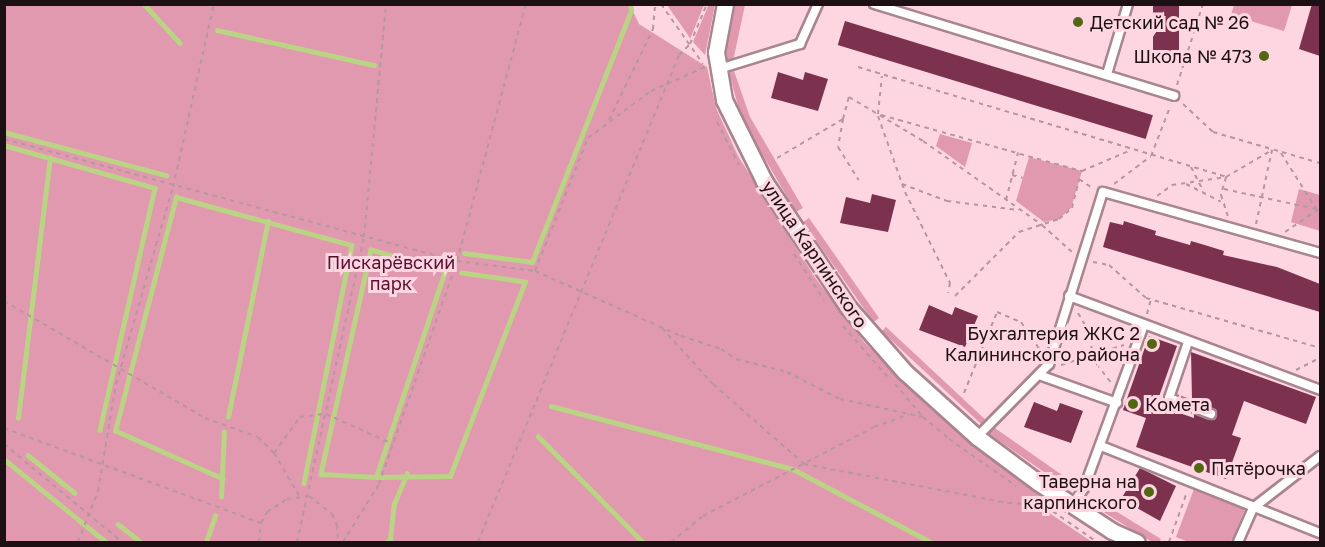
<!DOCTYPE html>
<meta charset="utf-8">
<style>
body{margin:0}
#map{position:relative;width:1325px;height:547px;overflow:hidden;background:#fed6e1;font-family:"Golos Text",sans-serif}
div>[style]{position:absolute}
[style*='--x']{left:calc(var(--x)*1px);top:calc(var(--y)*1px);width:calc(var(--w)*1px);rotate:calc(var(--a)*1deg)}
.green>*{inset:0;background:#e099af;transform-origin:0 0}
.stream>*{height:4.5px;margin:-2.25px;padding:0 2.25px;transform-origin:2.25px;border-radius:2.25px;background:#bbd384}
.building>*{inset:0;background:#7c324e;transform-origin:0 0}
.path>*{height:2px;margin-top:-1px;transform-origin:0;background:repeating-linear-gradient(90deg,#b697a0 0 4.5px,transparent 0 9px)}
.roads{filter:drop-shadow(2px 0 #a9858f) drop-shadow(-2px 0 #a9858f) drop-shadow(0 2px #a9858f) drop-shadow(0 -2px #a9858f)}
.lane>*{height:8px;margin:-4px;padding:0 4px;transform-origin:4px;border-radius:4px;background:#fff}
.street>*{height:15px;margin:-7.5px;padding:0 7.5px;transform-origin:7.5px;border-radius:7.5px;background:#fff}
.dots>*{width:16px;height:16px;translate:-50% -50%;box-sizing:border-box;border:3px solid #fed6e1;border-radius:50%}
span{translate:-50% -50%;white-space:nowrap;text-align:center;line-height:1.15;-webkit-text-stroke:6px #fed6e1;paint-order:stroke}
.poi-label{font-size:18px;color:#1d1014}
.left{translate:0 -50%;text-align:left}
.right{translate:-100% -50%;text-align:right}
.street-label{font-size:18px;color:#1d1014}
.park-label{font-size:18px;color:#5a0f30}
.frame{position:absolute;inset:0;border:6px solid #1d1014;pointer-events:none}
</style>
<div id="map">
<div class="green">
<div style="clip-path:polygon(709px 4px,715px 5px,705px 55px,693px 42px)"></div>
<div style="clip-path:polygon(4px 5px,630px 5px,639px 24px,707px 67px,716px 108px,738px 156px,816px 279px,864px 342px,932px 410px,1038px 494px,1048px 505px,1045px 510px,1092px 542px,5px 542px)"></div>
<div style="clip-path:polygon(667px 5px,704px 5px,690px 39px,690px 38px)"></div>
<div style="clip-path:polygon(735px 5px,745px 5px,733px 61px,727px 62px,726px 37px)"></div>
<div style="clip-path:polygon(1234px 5px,1234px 4px,1292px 5px,1284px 31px,1231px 15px)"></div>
<div style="clip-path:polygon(734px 71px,750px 117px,803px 208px,796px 212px,742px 120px,729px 73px)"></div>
<div style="clip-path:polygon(940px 134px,972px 143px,965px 167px,936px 146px)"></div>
<div style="clip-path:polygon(1029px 157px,1082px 171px,1071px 208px,1059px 219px,1044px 222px,1016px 201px)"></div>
<div style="clip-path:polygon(1299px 189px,1320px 195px,1320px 231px,1291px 222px)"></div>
<div style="left:809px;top:218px;width:122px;height:7px;rotate:55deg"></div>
<div style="left:886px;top:327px;width:136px;height:6px;rotate:43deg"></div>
<div style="left:992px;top:426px;width:95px;height:8px;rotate:35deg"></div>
<div style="clip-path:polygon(1194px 489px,1245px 509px,1231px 542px,1189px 542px,1176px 537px)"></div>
<div style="clip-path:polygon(1096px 499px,1161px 539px,1159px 542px,1152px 542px,1092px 505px)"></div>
</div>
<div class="stream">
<div style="--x:144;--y:4;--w:53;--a:47.3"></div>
<div style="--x:217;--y:30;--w:161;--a:12.6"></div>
<div style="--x:4;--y:132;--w:168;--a:14.9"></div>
<div style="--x:4;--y:145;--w:157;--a:15.9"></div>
<div style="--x:155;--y:188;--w:248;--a:102.8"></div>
<div style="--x:464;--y:253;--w:69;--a:7.5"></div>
<div style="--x:532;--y:262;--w:270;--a:-68.5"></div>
<div style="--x:631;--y:11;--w:7;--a:-98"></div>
<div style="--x:551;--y:406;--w:250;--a:14.6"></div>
<div style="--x:793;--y:469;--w:156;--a:27.9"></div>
<div style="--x:228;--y:417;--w:200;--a:-78.5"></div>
<div style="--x:18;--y:418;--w:262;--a:-83"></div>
<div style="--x:538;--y:436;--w:149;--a:45.3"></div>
<div style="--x:28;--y:455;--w:60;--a:39"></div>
<div style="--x:4;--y:459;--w:132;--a:39.1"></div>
<div style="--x:376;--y:477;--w:217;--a:-71.5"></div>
<div style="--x:445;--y:271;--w:77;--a:-164.2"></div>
<div style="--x:371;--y:250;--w:230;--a:102.6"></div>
<div style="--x:321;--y:474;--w:55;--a:3.1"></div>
<div style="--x:376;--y:477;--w:74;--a:-0.8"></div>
<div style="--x:450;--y:476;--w:208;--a:-68.9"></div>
<div style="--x:525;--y:282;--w:64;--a:-171.9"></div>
<div style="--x:223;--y:479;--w:118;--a:-156"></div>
<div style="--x:115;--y:431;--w:242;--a:-75.4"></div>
<div style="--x:176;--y:197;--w:182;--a:15.3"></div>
<div style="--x:352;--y:245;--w:243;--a:101.4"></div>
<div style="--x:221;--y:497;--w:65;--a:-87.4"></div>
<div style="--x:118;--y:524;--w:29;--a:38"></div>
<div style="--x:206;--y:542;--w:28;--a:-71"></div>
<div style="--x:386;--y:542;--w:4;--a:-27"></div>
<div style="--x:390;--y:540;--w:36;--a:-84"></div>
<div style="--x:394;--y:504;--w:33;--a:-67"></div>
</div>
<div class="building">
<div style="left:1153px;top:4px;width:26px;height:57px"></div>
<div style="clip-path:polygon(1312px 4px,1320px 4px,1320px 56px,1299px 49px)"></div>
<div style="left:845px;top:21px;width:322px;height:25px;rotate:17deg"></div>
<div style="clip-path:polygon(778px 72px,803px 80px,805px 72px,828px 79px,818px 111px,771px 98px)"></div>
<div style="clip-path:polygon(872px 194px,896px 200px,888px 232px,840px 223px,846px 197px,870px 203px)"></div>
<div style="clip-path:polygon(1124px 221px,1156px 231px,1155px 235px,1190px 245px,1191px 241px,1208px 246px,1224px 251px,1223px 255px,1277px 267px,1320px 284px,1320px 312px,1103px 247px,1110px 222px,1123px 225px)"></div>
<div style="clip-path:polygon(929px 305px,952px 315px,955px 307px,978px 316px,965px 347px,919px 330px)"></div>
<div style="clip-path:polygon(1149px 336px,1177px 346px,1156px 405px,1194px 418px,1194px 414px,1209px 420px,1216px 417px,1214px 409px,1192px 400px,1191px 352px,1316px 397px,1306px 424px,1244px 401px,1232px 435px,1241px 438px,1226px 479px,1136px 447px,1146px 418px,1123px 410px)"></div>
<div style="clip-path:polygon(1034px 402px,1057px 411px,1060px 403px,1083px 411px,1071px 443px,1024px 427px)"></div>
<div style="clip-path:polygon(1140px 468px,1176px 486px,1160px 521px,1121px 499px)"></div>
</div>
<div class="path">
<div style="--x:661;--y:4;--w:73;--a:55"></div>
<div style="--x:858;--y:67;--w:384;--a:16.6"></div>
<div style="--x:1226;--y:177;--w:19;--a:106"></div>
<div style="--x:1221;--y:195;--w:22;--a:72"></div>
<div style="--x:1177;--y:85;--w:85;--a:-72.2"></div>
<div style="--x:1183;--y:104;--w:41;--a:43"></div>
<div style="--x:1213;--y:132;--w:111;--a:16.2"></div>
<div style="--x:878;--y:114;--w:38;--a:-84"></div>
<div style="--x:881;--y:115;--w:209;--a:15.6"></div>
<div style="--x:1082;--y:171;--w:53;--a:-23.2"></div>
<div style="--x:878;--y:116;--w:81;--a:70.4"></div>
<div style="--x:905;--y:192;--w:102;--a:63.7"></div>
<div style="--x:950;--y:283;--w:10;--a:101"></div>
<div style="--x:843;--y:119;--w:28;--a:100"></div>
<div style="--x:838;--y:147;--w:39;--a:58"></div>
<div style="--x:609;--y:120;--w:101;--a:-64.2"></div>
<div style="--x:653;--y:29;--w:25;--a:-85"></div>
<div style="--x:717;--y:122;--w:48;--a:62.9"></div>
<div style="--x:4;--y:139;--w:469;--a:15.1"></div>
<div style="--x:457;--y:261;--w:79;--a:7.3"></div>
<div style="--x:535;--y:271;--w:160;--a:24"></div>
<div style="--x:681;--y:336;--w:42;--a:18"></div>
<div style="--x:721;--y:349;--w:18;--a:34"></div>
<div style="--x:736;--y:359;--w:53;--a:14.3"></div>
<div style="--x:787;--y:372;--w:59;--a:27"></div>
<div style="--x:840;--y:399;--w:85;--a:12.2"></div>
<div style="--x:1281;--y:153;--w:73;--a:57.8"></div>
<div style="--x:777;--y:158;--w:77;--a:-30.6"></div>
<div style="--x:843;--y:119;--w:23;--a:-75"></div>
<div style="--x:849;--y:97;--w:86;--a:30.7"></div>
<div style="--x:923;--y:141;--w:146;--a:35.2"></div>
<div style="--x:1042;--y:225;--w:40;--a:42"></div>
<div style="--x:1191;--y:167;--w:27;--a:63"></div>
<div style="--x:1012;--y:175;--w:11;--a:15"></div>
<div style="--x:902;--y:184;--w:48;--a:20.7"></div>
<div style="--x:947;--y:201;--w:72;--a:7.2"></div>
<div style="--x:1114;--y:184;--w:46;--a:-37.1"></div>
<div style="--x:1151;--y:156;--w:53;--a:-68.8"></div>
<div style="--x:1186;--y:184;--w:39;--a:27"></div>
<div style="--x:1224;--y:189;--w:98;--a:12.3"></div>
<div style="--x:1157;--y:196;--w:19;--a:-36"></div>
<div style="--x:1172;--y:185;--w:55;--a:-8.4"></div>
<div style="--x:1226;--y:177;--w:53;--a:-30.4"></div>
<div style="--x:1006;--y:200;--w:49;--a:-75.7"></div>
<div style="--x:1256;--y:224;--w:76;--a:-77.8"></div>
<div style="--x:1285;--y:232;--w:40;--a:-34"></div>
<div style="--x:794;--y:254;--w:55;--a:56.9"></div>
<div style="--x:1093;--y:262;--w:16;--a:11"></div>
<div style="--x:1109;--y:265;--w:50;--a:41.7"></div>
<div style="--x:1146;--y:298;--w:181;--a:16"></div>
<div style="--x:535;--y:271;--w:143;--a:-68.3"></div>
<div style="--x:588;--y:138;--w:79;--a:-36.7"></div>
<div style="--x:651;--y:91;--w:59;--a:-24"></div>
<div style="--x:955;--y:296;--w:91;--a:-45"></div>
<div style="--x:1019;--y:232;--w:42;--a:-18"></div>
<div style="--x:1059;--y:219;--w:17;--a:-40"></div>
<div style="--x:1072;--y:208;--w:30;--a:-76"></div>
<div style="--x:1079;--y:179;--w:18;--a:34"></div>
<div style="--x:4;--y:301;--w:233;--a:30.2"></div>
<div style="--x:205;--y:418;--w:56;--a:19.7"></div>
<div style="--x:258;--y:437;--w:23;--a:45"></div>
<div style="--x:274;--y:453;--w:51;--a:59.4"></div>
<div style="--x:1078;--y:313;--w:28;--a:60"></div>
<div style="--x:1092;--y:337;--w:20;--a:93"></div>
<div style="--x:1091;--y:357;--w:33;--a:52"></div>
<div style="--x:1147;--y:314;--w:16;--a:-75"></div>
<div style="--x:843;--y:326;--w:67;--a:48.7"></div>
<div style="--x:662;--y:328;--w:76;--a:47.7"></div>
<div style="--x:713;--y:384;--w:121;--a:41.3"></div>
<div style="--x:804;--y:464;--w:208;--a:10.8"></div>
<div style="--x:1008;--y:503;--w:33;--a:3"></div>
<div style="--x:1061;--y:365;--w:66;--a:-17.6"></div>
<div style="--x:1296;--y:370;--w:27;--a:-27"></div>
<div style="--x:895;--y:384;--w:43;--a:49.7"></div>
<div style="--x:923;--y:417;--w:34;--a:40"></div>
<div style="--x:949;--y:439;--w:82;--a:35"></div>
<div style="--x:964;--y:393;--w:87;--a:-67.8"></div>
<div style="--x:997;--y:312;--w:26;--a:23"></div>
<div style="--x:1021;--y:322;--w:37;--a:56"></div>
<div style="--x:4;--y:428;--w:274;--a:20.3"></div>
<div style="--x:4;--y:444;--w:153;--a:39.7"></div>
<div style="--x:274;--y:453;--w:44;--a:-54.2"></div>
<div style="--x:300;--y:417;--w:26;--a:-7"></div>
<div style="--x:326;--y:414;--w:73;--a:24.1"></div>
<div style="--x:1038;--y:501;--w:72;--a:34.8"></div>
<div style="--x:78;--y:542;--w:55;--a:-68.6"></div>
<div style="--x:98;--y:491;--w:109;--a:-80.5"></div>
<div style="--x:116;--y:384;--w:205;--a:-73.9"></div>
<div style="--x:173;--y:187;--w:188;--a:-77.4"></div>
<div style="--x:259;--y:542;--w:19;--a:-84"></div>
<div style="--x:261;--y:523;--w:13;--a:-61"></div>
<div style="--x:267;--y:512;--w:24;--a:-33"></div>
<div style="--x:287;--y:499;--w:22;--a:-8"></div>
<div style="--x:309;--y:496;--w:29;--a:38"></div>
<div style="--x:332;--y:514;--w:12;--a:66"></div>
<div style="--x:337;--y:525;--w:17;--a:87"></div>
<div style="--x:297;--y:542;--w:312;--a:-77.6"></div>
<div style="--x:364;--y:237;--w:234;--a:-84.6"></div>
<div style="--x:343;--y:542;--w:68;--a:-58.2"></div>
<div style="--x:379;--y:484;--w:236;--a:-70.7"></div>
<div style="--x:457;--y:261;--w:266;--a:-75"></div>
<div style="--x:478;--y:542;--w:527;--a:-67.57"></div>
<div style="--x:679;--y:55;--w:16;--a:-45"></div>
<div style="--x:690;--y:44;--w:43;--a:-67"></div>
<div style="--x:671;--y:542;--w:41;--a:-39.1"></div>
<div style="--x:703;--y:516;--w:193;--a:-27.5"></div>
<div style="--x:874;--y:427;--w:37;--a:-20"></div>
<div style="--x:1169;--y:542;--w:53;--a:-70.2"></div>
</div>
<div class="roads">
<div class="lane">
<div style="--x:874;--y:4;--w:314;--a:17"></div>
<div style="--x:719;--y:69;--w:85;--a:-17.2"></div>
<div style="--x:800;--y:44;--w:44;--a:-65.8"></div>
<div style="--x:1107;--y:74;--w:73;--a:-73.3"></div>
<div style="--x:1069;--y:296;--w:268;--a:20.5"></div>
<div style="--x:1188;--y:342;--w:59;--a:108.7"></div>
<div style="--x:1169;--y:398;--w:45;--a:20.9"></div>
<div style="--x:1039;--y:375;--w:83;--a:19.7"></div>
<div style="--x:977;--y:437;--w:103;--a:-45.4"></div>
<div style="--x:1049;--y:364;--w:180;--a:-72.6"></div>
<div style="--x:1103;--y:192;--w:225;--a:15.7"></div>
<div style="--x:1101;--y:446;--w:236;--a:21.7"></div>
<div style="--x:1073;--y:506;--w:21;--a:-59"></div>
<div style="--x:1084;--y:488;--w:174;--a:-69.8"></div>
<div style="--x:1238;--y:542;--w:37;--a:-66"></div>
<div style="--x:1253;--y:508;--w:85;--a:-37.8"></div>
</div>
<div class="street">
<div style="--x:725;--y:4;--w:49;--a:100.6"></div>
<div style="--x:716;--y:52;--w:49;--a:80.5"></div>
<div style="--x:724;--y:100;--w:90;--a:63.7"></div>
<div style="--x:764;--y:181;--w:151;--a:56.3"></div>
<div style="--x:848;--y:307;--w:86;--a:48.8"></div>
<div style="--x:905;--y:372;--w:97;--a:42.1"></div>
<div style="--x:977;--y:437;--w:77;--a:36.6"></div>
<div style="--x:1039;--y:483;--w:87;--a:33.3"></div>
<div style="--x:1112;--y:531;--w:27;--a:24"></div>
</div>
</div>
<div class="dots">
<div style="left:1078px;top:22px;background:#536713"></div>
<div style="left:1264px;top:56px;background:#536713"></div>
<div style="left:1152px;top:344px;background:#536713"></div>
<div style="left:1133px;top:404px;background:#536713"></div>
<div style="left:1199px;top:468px;background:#536713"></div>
<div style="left:1149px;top:492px;background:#536713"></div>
</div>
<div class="poi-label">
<span class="left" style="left:1090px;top:22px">Детский сад № 26</span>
<span class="right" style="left:1252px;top:56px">Школа № 473</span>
<span class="right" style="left:1140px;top:344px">Бухгалтерия ЖКС 2<br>Калининского района</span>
<span class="left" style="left:1145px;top:404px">Комета</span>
<span class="left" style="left:1211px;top:468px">Пятёрочка</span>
<span class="right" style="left:1137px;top:492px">Таверна на<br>карпинского</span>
</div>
<div class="street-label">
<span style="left:815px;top:254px;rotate:56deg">улица Карпинского</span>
</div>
<div class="park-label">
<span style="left:391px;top:273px">Пискарёвский<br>парк</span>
</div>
<div class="frame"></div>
</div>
